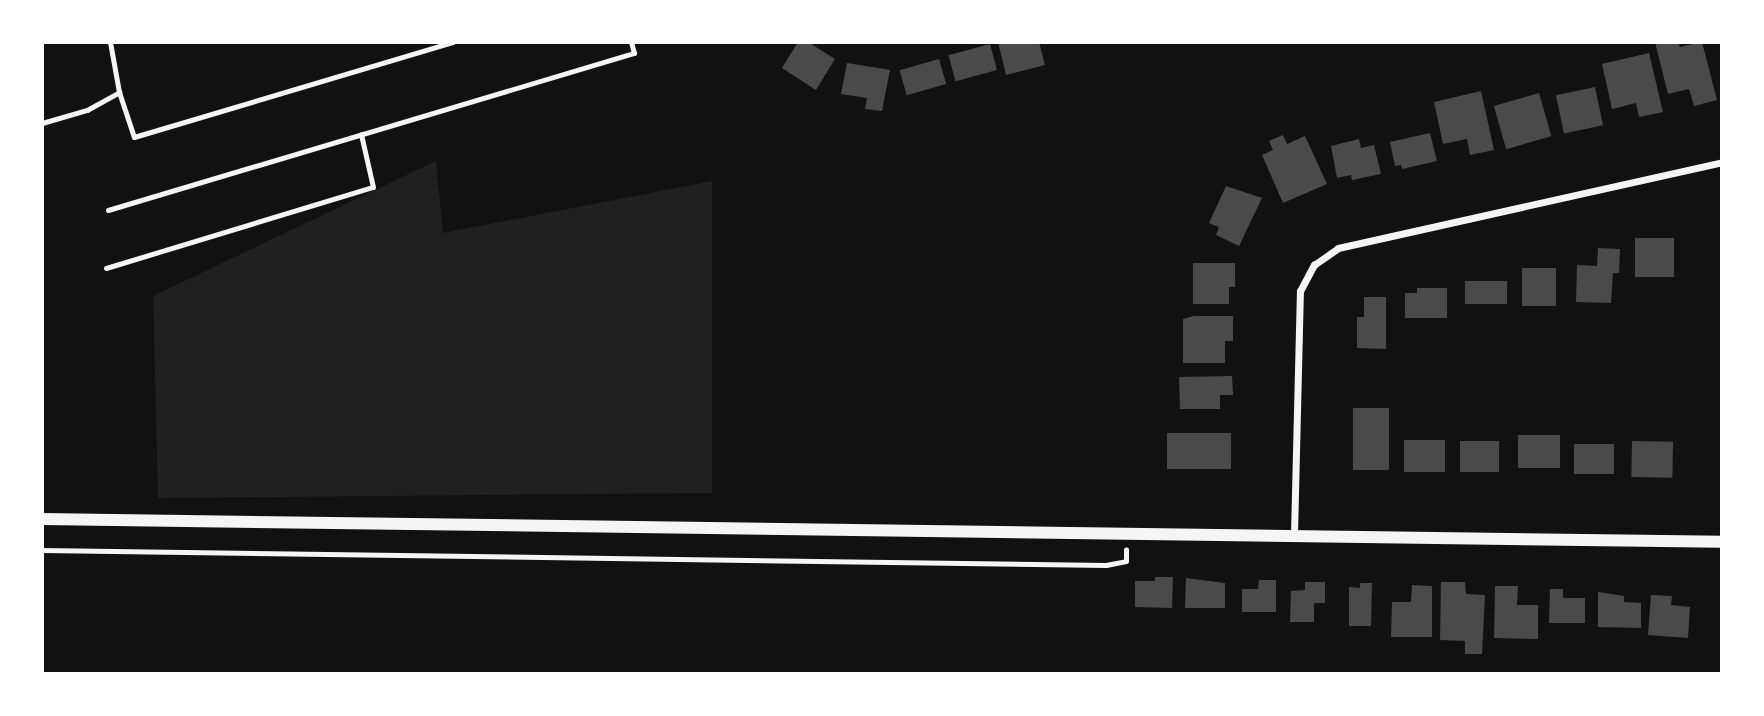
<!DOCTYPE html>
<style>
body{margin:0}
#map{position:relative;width:1764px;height:716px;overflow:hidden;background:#111;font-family:Cabin,sans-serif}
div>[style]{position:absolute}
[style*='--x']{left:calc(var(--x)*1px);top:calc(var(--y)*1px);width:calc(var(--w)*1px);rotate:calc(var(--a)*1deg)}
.green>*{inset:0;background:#202020}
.building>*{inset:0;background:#4a4a4a;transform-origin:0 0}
.path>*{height:4.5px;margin:-2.25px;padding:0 2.25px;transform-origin:2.25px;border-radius:2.25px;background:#f5f5f5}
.service>*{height:5px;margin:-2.5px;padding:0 2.5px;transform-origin:2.5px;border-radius:2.5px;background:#f5f5f5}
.minor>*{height:7px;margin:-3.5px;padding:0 3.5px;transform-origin:3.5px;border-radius:3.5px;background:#f5f5f5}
.tertiary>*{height:12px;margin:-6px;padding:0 6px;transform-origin:6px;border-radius:6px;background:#f5f5f5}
span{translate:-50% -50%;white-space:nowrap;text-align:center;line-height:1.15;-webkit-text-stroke:5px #fff;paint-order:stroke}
.frame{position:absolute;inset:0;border:44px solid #fff;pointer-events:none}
</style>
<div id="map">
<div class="green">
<div style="clip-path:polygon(436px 161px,443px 233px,712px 181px,712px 493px,158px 498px,153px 296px)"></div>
</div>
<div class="building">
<div style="clip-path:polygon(798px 42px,808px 42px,835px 59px,816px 90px,782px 68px)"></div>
<div style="clip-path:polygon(998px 42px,1039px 42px,1045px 65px,1006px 75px)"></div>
<div style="clip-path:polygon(1655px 42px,1678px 42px,1680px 47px,1702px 42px,1717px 100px,1694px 106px,1689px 89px,1668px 94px)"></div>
<div style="left:990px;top:44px;width:27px;height:43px;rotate:75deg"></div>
<div style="clip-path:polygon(1649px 53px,1663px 112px,1639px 117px,1636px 103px,1612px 109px,1602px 64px)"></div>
<div style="left:939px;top:59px;width:26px;height:41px;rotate:74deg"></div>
<div style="clip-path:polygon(847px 63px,890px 70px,882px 111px,865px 109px,867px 98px,841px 94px)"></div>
<div style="left:1595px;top:87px;width:39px;height:40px;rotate:78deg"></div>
<div style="clip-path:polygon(1481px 91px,1494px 150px,1470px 155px,1467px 139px,1443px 144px,1434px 102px)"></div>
<div style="left:1539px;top:93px;width:45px;height:47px;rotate:74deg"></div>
<div style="clip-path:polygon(1430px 133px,1437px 161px,1402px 169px,1401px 165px,1395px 166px,1390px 142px)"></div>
<div style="clip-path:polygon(1283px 135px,1287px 144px,1305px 136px,1327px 184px,1283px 203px,1262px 155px,1273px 150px,1269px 141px)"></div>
<div style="clip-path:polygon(1359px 139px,1361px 148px,1374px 145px,1381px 174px,1352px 180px,1351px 175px,1337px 178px,1331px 146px)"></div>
<div style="clip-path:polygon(1226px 186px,1262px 198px,1239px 246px,1216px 235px,1219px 227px,1209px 223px)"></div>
<div style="left:1674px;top:238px;width:39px;height:39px;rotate:90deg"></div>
<div style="clip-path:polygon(1598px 248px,1620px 249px,1619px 273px,1613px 273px,1611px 303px,1576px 302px,1577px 265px,1597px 266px)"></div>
<div style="clip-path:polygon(1193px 263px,1235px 263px,1235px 287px,1229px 287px,1229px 304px,1193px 304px)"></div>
<div style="left:1522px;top:268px;width:34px;height:38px"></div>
<div style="left:1465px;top:281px;width:42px;height:23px"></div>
<div style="clip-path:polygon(1417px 288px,1447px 288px,1447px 318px,1405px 318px,1405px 293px,1417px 293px)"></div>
<div style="clip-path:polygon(1364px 297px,1386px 297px,1386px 349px,1357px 348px,1357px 317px,1364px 317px)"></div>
<div style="clip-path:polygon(1194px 316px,1233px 316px,1233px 341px,1225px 341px,1225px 363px,1183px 363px,1183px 319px)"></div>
<div style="clip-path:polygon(1232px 376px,1233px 395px,1220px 395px,1220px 409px,1180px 409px,1179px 377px)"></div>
<div style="left:1353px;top:408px;width:36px;height:62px"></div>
<div style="left:1167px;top:433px;width:64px;height:36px"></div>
<div style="left:1518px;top:435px;width:42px;height:33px"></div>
<div style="left:1404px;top:440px;width:41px;height:32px"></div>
<div style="left:1460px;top:441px;width:39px;height:31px"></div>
<div style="left:1632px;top:441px;width:41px;height:36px;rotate:1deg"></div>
<div style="left:1574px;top:444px;width:40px;height:30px"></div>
<div style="clip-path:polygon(1155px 577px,1173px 577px,1172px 608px,1135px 607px,1135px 581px,1155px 581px)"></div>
<div style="clip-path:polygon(1186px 578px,1225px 583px,1225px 608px,1185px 608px)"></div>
<div style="clip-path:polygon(1259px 580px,1276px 580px,1276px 612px,1242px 612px,1242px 589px,1258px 589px)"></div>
<div style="clip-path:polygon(1305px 582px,1325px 582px,1325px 603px,1314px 603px,1314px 622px,1290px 622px,1291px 591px,1305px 590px)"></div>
<div style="clip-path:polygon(1441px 582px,1465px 582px,1466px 594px,1485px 595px,1482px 654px,1465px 654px,1465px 641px,1440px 640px)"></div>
<div style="clip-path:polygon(1360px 583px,1372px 583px,1371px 626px,1349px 626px,1349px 587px,1360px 588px)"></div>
<div style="clip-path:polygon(1412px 585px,1432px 586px,1432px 637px,1391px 637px,1392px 602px,1411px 602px)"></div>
<div style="clip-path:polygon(1495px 586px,1518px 586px,1517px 605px,1538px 605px,1538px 639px,1494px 638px)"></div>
<div style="clip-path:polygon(1550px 589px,1563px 589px,1563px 598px,1585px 598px,1585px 623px,1549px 623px)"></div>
<div style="clip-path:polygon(1598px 592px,1624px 596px,1624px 602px,1641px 603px,1641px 628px,1598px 627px)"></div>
<div style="clip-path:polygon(1651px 595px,1672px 596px,1671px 605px,1690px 607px,1688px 638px,1648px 635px)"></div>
</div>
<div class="path">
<div style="--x:42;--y:550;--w:1064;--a:0.81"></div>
<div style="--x:1106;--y:565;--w:20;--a:-11"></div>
<div style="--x:1126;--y:561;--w:11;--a:-90"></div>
</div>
<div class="service">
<div style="--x:119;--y:92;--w:47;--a:71.6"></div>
<div style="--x:134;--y:137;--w:333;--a:-16.6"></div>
<div style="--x:42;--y:123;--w:47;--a:-16.1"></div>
<div style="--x:87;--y:110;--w:37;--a:-29"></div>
<div style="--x:119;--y:92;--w:51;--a:-100.2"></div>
<div style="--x:108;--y:210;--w:549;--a:-16.62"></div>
<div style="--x:634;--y:53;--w:11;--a:-105"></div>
<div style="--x:106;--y:268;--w:279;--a:-16.9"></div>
<div style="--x:373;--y:187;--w:54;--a:-102.8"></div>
</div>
<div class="minor">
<div style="--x:1294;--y:534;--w:243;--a:-88.6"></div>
<div style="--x:1300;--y:291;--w:30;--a:-62"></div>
<div style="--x:1314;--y:265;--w:29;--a:-35"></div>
<div style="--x:1338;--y:248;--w:394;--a:-12.6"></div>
</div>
<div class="tertiary">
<div style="--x:42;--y:519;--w:1680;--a:0.78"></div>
</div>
<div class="frame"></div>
</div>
